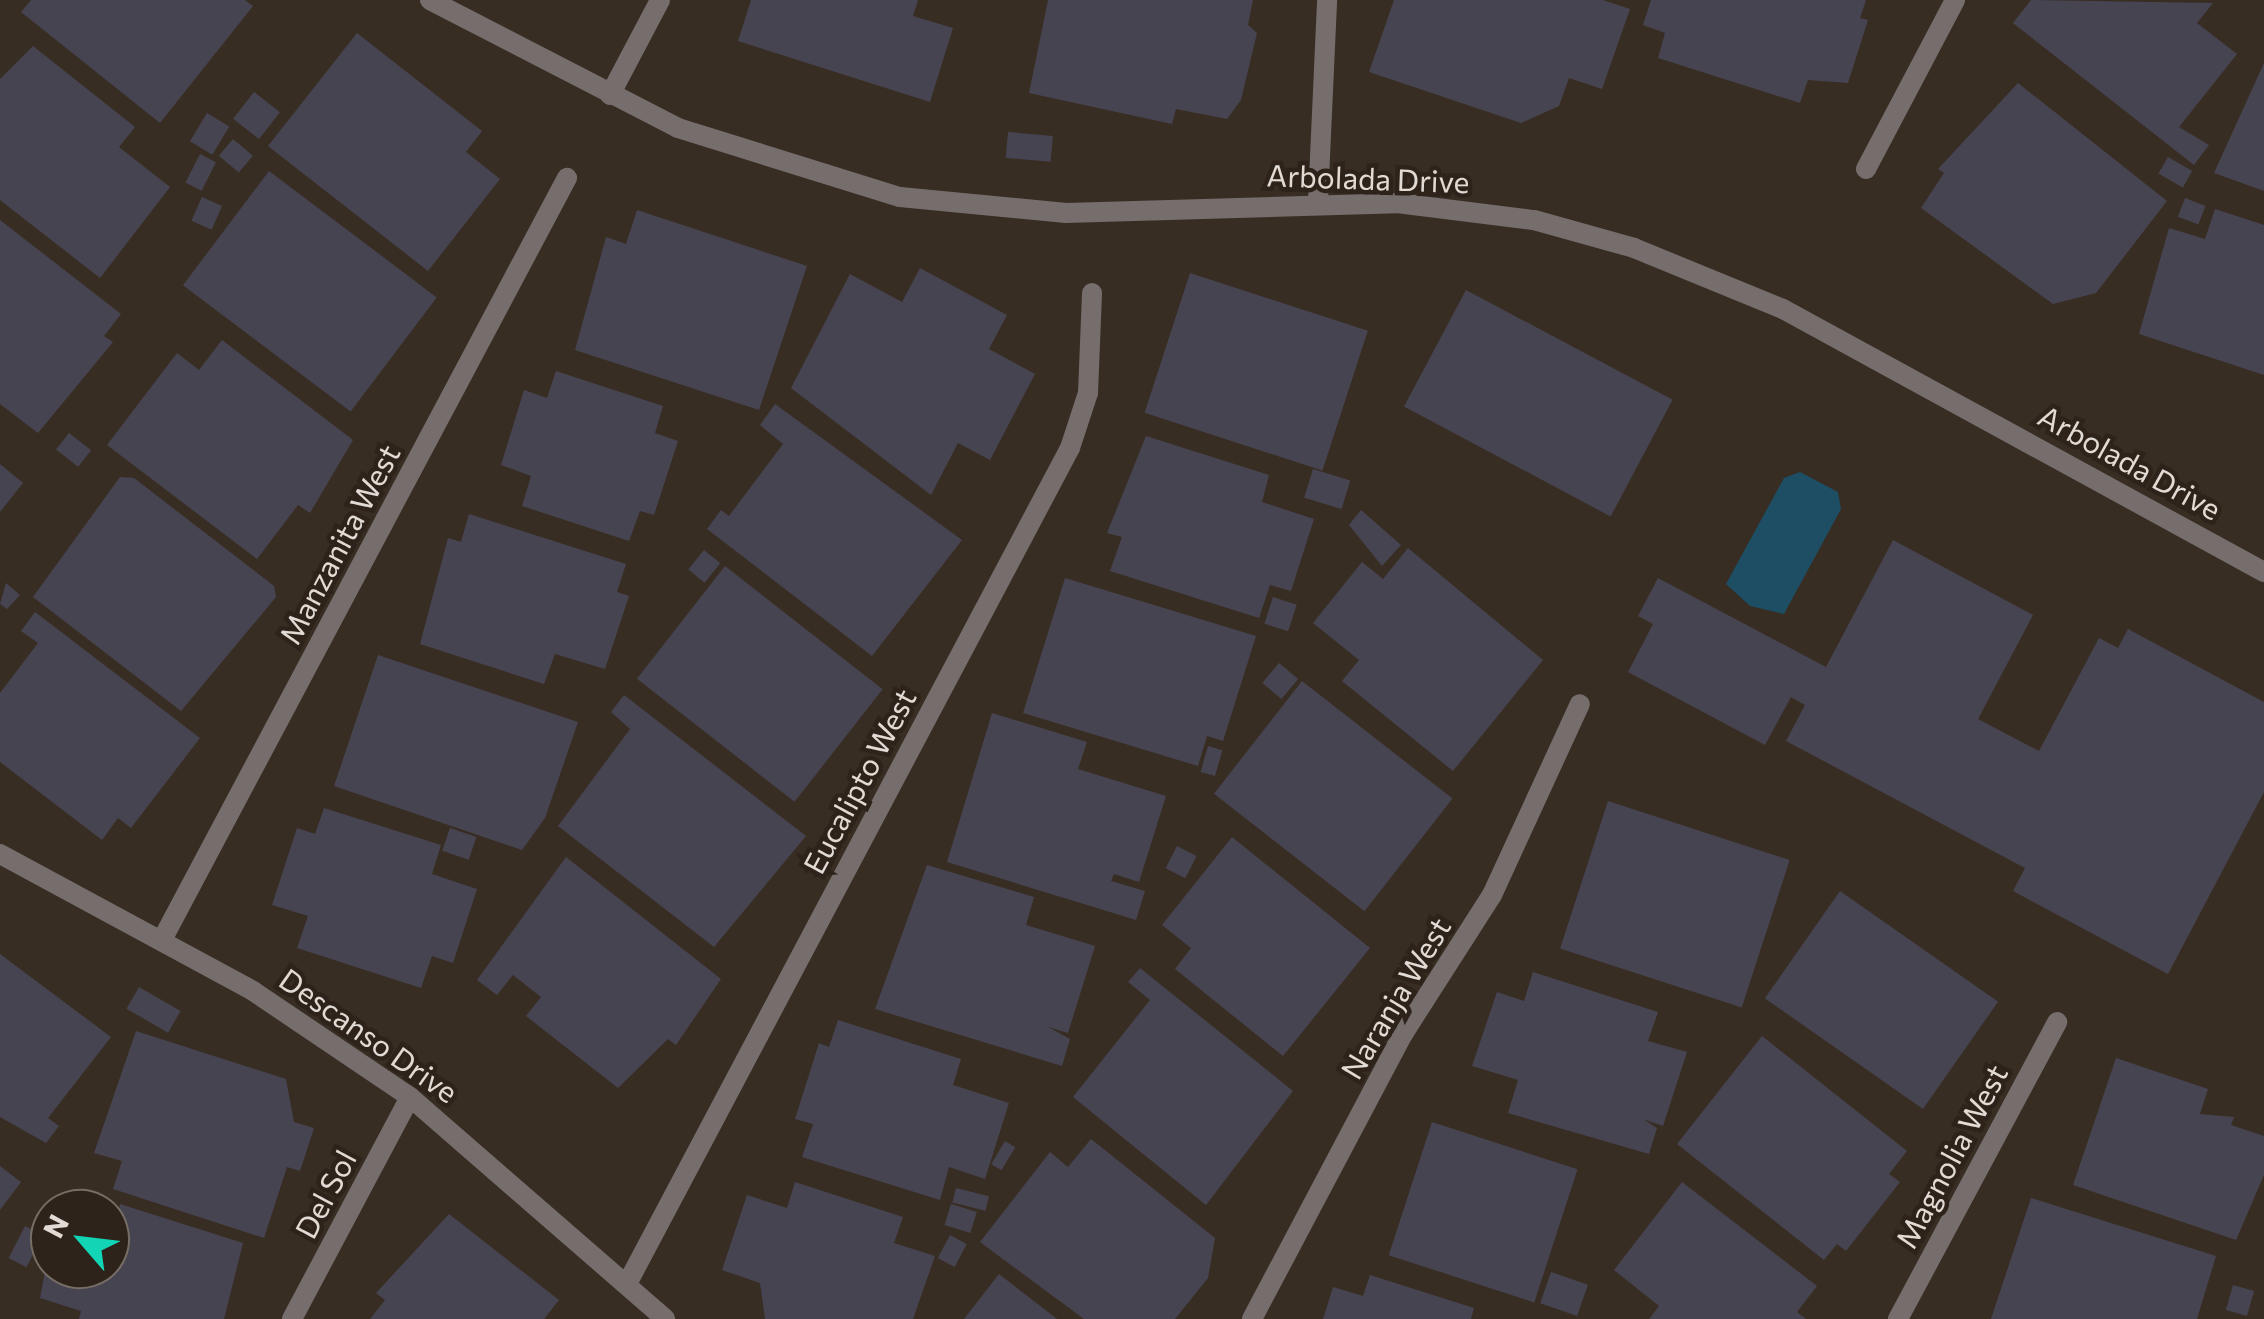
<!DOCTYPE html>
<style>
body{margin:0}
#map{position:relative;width:2264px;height:1319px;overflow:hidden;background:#382d23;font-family:Commissioner,sans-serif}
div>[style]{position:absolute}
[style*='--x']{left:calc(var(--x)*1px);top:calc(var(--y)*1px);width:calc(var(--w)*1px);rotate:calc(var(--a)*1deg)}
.water>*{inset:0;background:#1d4e63}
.building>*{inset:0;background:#474452;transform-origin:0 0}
.street>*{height:20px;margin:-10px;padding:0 10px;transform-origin:10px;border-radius:10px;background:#766e6d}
span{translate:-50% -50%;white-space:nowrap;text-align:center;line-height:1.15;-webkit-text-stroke:9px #2e231a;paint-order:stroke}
.street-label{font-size:30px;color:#e2dbd5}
.north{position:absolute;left:30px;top:1189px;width:100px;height:100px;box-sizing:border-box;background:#2e231a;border:2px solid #766d65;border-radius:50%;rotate:298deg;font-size:28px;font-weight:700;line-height:40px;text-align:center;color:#e2dbd5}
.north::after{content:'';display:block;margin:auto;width:35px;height:45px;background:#11d5b4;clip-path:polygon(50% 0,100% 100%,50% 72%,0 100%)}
</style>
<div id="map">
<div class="water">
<div style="clip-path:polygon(1800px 472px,1838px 492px,1841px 509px,1784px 614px,1750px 606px,1726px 584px,1784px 478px)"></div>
</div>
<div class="building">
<div style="clip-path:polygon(31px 0,245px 0,253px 6px,160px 123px,21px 12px)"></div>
<div style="clip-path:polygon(751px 0,918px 0,913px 16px,953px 28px,930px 102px,738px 41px)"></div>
<div style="clip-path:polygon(1048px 0,1253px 0,1248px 25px,1257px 33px,1241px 100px,1227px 119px,1176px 109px,1172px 124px,1029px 93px)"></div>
<div style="clip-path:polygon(1394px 0,1603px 0,1630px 9px,1602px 89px,1569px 78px,1559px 106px,1521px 123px,1369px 72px)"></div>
<div style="clip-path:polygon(1651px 0,1866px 0,1860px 18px,1868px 20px,1848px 83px,1808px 80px,1800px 103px,1658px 58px,1665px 33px,1643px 25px)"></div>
<div style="clip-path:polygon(2031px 0,2213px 3px,2197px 23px,2237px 54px,2179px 127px,2209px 145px,2194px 165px,2013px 23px)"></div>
<div style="clip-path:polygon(357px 33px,482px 131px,466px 152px,500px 179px,428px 271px,268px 146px)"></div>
<div style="clip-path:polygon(33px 46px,135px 127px,119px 147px,170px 187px,100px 278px,0 200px,0 79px)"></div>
<div style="clip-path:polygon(2264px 63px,2264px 191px,2214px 173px)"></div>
<div style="clip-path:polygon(2018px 83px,2167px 201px,2096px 293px,2053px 304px,1921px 208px,1944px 173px,1938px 169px)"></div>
<div style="left:254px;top:92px;width:33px;height:34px;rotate:38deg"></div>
<div style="left:207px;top:113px;width:26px;height:33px;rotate:31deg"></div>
<div style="left:1008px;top:132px;width:45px;height:26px;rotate:5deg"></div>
<div style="left:233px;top:139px;width:26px;height:22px;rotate:40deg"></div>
<div style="left:200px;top:154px;width:18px;height:32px;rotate:27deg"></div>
<div style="left:2168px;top:157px;width:28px;height:19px;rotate:30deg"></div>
<div style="left:269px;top:171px;width:210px;height:143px;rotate:37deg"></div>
<div style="left:202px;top:197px;width:22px;height:26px;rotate:24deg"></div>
<div style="left:2185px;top:198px;width:22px;height:20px;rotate:21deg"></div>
<div style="clip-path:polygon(2215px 209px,2264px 225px,2264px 375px,2139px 334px,2169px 228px,2205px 239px)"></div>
<div style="clip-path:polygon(637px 210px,807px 266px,759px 410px,575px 350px,606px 237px,626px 244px)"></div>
<div style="clip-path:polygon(0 220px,121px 314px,104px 336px,113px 342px,38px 433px,0 404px)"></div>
<div style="clip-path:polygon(920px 268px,1007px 315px,989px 349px,1035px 374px,990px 460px,958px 443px,931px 495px,791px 388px,850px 274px,902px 302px)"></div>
<div style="left:1190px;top:273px;width:187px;height:147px;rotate:18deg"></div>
<div style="left:1466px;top:290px;width:234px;height:132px;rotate:28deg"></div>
<div style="clip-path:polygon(222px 340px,353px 440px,310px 513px,298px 505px,257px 559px,107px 445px,177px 353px,199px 370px)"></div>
<div style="clip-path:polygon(556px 371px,663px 406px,655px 433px,678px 441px,654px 515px,640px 511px,629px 541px,522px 506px,531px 476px,501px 465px,524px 390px,547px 398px)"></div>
<div style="clip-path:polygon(775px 404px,962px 540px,872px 656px,707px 529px,721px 510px,729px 516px,783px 444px,760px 425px)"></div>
<div style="left:69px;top:433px;width:28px;height:21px;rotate:38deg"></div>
<div style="clip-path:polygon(1146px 436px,1269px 475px,1262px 502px,1314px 519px,1291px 591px,1270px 585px,1259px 618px,1110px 571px,1122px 537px,1107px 533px)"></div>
<div style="clip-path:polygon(0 464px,23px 483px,0 512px)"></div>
<div style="left:1313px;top:469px;width:39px;height:30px;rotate:17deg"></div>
<div style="clip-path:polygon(120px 477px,134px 478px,274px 586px,276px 597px,181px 711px,33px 597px)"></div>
<div style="clip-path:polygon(1361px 510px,1401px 545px,1382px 566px,1349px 525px)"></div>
<div style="clip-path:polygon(469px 514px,626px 564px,617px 592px,629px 596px,605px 669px,555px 654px,544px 684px,420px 644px,448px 538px,461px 542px)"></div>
<div style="clip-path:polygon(1893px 540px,2033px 615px,1978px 719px,2039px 751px,2099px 638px,2118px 648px,2128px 629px,2264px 702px,2264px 792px,2168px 974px,2013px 891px,2025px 868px,1786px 741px,1805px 705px,1791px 697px,1765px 745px,1628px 672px,1653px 624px,1638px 616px,1658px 578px,1826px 667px)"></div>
<div style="clip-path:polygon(1408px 548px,1543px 660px,1453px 771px,1342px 681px,1359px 660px,1313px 623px,1362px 562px,1383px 579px)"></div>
<div style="left:704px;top:550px;width:21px;height:25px;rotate:39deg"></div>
<div style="left:725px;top:566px;width:200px;height:143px;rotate:38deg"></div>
<div style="clip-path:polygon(1065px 578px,1256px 636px,1223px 741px,1207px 736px,1198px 766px,1023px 713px)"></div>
<div style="clip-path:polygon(6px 583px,20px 595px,7px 609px,0 604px)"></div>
<div style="left:1273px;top:597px;width:25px;height:28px;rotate:18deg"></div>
<div style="clip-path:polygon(35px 612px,200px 738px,131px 828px,118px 818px,102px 840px,0 762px,0 693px,38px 643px,21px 631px)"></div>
<div style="clip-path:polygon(378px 655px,578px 722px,545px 818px,522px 850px,334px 786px)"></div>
<div style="left:1279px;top:663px;width:25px;height:26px;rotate:40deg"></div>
<div style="left:1302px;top:681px;width:191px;height:143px;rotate:38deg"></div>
<div style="clip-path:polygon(624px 695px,806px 836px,714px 947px,558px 826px,630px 729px,611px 712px)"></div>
<div style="clip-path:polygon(992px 713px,1087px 742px,1078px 769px,1166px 796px,1139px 882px,1114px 874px,1111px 881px,1145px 891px,1136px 920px,947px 862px)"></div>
<div style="left:1208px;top:746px;width:15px;height:27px;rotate:16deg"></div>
<div style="left:1608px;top:801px;width:191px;height:155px;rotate:18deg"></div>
<div style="clip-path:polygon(324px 808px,441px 845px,432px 874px,477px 889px,453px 963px,432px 956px,421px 988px,297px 948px,308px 916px,272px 905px,297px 828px,315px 834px)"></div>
<div style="left:450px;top:828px;width:28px;height:24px;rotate:19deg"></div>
<div style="clip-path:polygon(1232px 837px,1370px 948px,1283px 1056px,1175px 969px,1191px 948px,1162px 925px)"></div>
<div style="left:1177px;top:846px;width:22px;height:25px;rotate:27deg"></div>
<div style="clip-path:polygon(566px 857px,721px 979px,676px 1045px,668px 1039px,618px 1088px,526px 1016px,541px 997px,513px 975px,497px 995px,477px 980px)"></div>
<div style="clip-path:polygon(927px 865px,1034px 897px,1026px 925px,1095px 946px,1068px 1033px,1048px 1027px,1070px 1039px,1062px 1066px,875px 1009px)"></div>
<div style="left:1840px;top:891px;width:193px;height:131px;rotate:35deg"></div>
<div style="clip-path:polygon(0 954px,111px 1037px,48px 1118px,59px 1126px,46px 1143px,0 1117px)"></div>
<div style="clip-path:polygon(1140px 968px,1293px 1091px,1206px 1205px,1073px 1097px,1150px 1000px,1128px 982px)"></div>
<div style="clip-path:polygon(1533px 972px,1658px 1012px,1648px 1041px,1687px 1052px,1663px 1126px,1643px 1119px,1657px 1128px,1649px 1154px,1508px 1113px,1518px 1080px,1472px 1066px,1497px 992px,1524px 1001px)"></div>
<div style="left:139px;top:987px;width:48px;height:25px;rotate:30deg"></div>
<div style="clip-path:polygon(838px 1020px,961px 1059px,953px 1085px,1009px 1103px,985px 1179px,949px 1167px,940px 1200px,802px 1157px,813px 1124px,795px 1119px,819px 1043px,829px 1047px)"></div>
<div style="clip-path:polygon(136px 1031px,286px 1079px,294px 1122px,314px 1128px,300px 1171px,287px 1167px,264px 1238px,113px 1189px,122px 1161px,94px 1153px)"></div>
<div style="clip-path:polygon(1762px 1036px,1907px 1151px,1889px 1174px,1900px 1182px,1846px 1251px,1837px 1244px,1824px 1260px,1677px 1144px)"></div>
<div style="clip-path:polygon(2116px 1058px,2208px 1089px,2200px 1114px,2234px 1117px,2231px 1125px,2264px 1136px,2264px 1175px,2236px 1240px,2073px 1185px)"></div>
<div style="left:1432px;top:1122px;width:153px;height:140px;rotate:18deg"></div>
<div style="clip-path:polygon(1091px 1139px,1215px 1238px,1208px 1278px,1175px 1319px,1084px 1319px,980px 1242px,1050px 1152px,1068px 1167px)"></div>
<div style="left:1005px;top:1141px;width:12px;height:27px;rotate:31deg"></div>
<div style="clip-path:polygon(0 1166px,21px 1182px,0 1210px)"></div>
<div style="clip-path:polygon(795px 1182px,903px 1217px,894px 1243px,935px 1256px,913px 1319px,765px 1319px,760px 1283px,722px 1270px,747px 1195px,787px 1208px)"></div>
<div style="clip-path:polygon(1682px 1182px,1817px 1286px,1797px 1312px,1806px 1319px,1649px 1319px,1659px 1306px,1614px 1270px)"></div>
<div style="left:956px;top:1188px;width:34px;height:15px;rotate:14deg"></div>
<div style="clip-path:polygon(2031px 1198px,2216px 1256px,2197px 1319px,1991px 1319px)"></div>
<div style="clip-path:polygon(120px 1204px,243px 1243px,224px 1319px,79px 1319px,81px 1311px,40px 1298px,47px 1261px,50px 1269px,110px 1269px)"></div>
<div style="left:951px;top:1204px;width:27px;height:22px;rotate:17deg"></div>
<div style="clip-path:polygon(449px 1214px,559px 1300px,544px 1319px,370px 1319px,385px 1300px,376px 1293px)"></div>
<div style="left:25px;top:1226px;width:20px;height:36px;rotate:27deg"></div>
<div style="left:950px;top:1235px;width:19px;height:26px;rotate:28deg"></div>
<div style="left:1551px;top:1272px;width:39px;height:33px;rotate:19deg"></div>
<div style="clip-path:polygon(999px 1274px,1057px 1319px,964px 1319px)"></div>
<div style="clip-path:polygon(1370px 1275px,1474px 1308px,1471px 1319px,1323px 1319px,1333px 1287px,1363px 1296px)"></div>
<div style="left:2233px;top:1285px;width:22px;height:26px;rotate:16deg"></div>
</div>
<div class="street">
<div style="--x:430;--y:0;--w:279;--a:27.3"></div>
<div style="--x:678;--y:128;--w:232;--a:17.3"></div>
<div style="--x:900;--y:197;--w:167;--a:5.5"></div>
<div style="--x:1066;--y:213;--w:331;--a:-1.7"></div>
<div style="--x:1397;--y:203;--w:138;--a:7.1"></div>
<div style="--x:1534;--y:220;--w:104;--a:15.6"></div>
<div style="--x:1634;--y:248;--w:161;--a:22.3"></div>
<div style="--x:1783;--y:309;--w:548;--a:28.67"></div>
<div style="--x:610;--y:95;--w:107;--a:-62.2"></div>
<div style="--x:1866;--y:169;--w:191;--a:-62.2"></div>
<div style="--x:1318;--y:201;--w:201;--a:-87.4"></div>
<div style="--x:0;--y:854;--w:288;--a:28.4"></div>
<div style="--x:253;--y:991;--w:189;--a:34"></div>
<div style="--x:410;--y:1097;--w:338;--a:41"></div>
<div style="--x:163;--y:938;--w:861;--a:-62.01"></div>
<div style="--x:628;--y:1282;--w:944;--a:-62.08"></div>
<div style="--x:1070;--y:448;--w:58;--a:-71.9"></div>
<div style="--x:1088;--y:393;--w:100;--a:-87.7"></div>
<div style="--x:292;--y:1319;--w:251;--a:-62"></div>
<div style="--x:1252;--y:1319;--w:323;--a:-62.1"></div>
<div style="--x:1403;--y:1034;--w:165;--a:-57.4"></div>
<div style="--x:1492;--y:895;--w:210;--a:-65.3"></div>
<div style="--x:1898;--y:1319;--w:337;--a:-61.8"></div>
</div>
<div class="street-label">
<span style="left:1368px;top:178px;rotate:2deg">Arbolada Drive</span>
<span style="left:2130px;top:462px;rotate:29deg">Arbolada Drive</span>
<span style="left:339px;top:544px;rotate:-62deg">Manzanita West</span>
<span style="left:859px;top:781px;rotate:-62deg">Eucalipto West</span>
<span style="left:1395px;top:998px;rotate:-59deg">Naranja West</span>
<span style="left:369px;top:1035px;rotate:35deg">Descanso Drive</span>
<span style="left:1951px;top:1156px;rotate:-62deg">Magnolia West</span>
<span style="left:325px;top:1194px;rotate:-62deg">Del Sol</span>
</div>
<div class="north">N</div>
</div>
